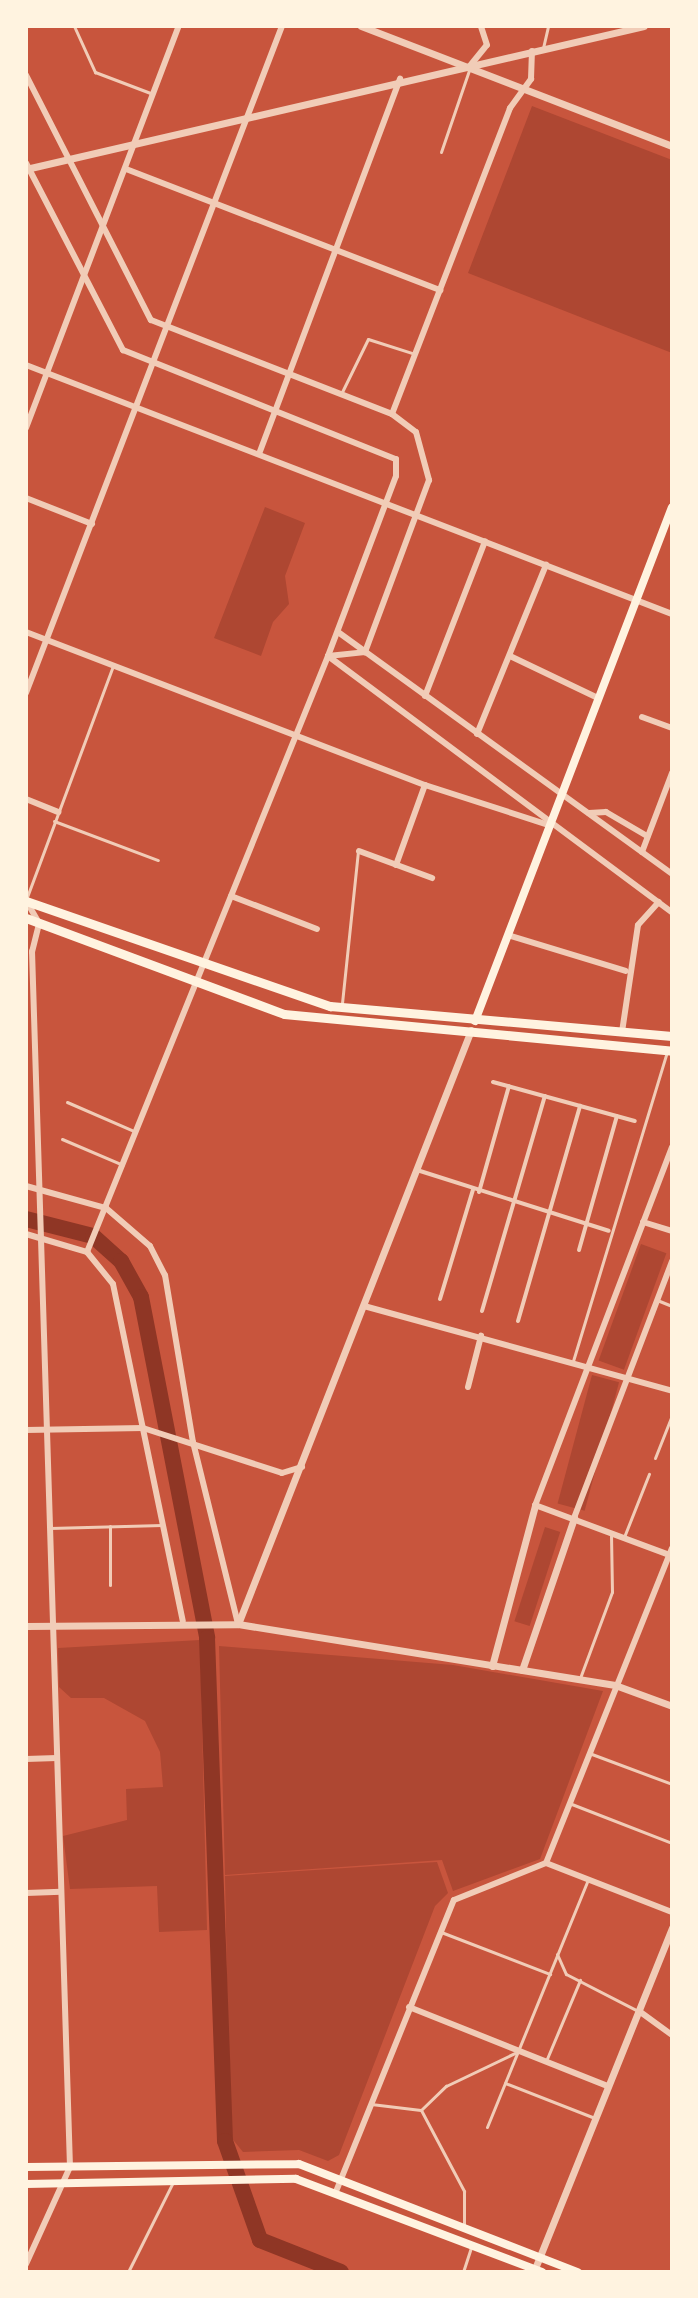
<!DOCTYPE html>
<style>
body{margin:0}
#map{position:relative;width:698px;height:2298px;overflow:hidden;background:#c8553d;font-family:Quicksand,sans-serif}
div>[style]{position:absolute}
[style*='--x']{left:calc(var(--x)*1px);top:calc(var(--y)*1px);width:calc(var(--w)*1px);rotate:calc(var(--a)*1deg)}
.green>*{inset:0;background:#ae4732;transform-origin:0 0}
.river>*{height:16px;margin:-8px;padding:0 8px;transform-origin:8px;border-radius:8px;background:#8f3625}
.service>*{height:3px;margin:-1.5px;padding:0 1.5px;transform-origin:1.5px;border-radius:1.5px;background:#f1ccb7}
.pedestrian>*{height:4px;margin:-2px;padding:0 2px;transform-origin:2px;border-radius:2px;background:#f1ccb7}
.minor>*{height:6px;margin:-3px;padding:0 3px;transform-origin:3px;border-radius:3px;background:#f1ccb7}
.tertiary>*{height:7px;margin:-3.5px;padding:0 3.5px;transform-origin:3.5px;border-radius:3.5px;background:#f1ccb7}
.secondary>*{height:8px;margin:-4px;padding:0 4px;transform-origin:4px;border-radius:4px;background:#fff3e0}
.primary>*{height:9px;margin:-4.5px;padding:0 4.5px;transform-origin:4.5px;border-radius:4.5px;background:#fff3e0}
span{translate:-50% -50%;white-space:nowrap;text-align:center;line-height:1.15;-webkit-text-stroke:8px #fff3e0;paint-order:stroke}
.frame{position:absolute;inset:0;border:28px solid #fff3e0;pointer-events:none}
</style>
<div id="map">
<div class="green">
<div style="clip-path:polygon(532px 106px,672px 160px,672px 353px,468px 273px)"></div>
<div style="clip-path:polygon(265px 507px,305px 523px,285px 576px,289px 604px,273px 622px,261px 656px,214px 638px)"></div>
<div style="left:641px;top:1244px;width:27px;height:124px;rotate:20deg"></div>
<div style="left:592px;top:1375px;width:28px;height:133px;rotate:15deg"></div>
<div style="left:545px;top:1527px;width:16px;height:99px;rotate:18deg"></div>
<div style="clip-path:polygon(200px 1640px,207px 1930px,159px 1932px,157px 1886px,70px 1889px,63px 1836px,127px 1820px,126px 1789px,163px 1787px,160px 1752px,145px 1721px,104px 1698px,71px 1698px,59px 1687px,58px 1648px)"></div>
<div style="clip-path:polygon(219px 1646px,453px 1665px,603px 1691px,540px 1859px,453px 1891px,442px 1860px,225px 1875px)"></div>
<div style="clip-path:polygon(437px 1862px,448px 1893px,435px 1906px,339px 2155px,328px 2161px,299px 2150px,243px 2152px,230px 2136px,225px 1876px)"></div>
</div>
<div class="river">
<div style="--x:26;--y:1219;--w:69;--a:14.2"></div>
<div style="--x:93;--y:1236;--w:38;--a:42"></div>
<div style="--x:121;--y:1261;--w:41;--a:60.9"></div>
<div style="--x:141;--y:1297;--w:347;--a:79"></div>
<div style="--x:207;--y:1638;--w:503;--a:87.95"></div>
<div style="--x:225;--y:2141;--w:105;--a:70.5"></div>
<div style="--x:260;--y:2240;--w:87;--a:21.6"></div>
</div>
<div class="service">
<div style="--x:74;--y:26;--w:51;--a:65.5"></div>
<div style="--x:95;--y:72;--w:62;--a:20.8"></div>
<div style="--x:543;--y:48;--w:23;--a:-77"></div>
<div style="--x:441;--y:152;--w:87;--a:-71.1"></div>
<div style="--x:341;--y:394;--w:61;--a:-63.9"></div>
<div style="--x:368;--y:339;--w:49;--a:17.7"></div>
<div style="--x:54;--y:821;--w:111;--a:20.6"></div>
<div style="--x:27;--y:897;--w:244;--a:-69.6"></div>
<div style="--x:342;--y:1003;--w:152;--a:-84"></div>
<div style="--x:67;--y:1102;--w:75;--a:23.5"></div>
<div style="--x:62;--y:1139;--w:66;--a:23.1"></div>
<div style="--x:657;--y:1300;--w:16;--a:22"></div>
<div style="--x:573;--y:1361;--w:321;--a:-73.1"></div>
<div style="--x:655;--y:1458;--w:46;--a:-68.4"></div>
<div style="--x:110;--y:1526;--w:59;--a:90"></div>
<div style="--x:50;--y:1528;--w:112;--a:-1.5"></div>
<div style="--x:624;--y:1537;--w:68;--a:-68.4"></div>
<div style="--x:580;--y:1678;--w:92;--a:-69.6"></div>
<div style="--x:612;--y:1592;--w:56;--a:-91"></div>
<div style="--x:589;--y:1753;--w:89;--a:20.5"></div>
<div style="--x:569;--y:1803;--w:110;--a:21.2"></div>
<div style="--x:441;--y:1932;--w:117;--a:21.1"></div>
<div style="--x:557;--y:1954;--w:22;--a:66"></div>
<div style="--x:566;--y:1974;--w:79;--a:27.2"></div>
<div style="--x:546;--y:2061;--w:88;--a:-67.2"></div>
<div style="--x:505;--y:2083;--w:97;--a:21.3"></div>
<div style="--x:371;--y:2104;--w:50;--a:6.8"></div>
<div style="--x:421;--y:2110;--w:92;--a:62"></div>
<div style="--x:464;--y:2191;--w:36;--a:90"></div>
<div style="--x:421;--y:2110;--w:35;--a:-44"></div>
<div style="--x:446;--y:2086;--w:76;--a:-25.6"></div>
<div style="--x:487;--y:2127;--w:267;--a:-67.8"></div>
<div style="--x:128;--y:2272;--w:101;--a:-63.4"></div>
<div style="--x:463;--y:2272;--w:25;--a:-72"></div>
</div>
<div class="pedestrian">
<div style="--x:493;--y:1082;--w:147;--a:15.4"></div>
<div style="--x:417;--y:1170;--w:201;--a:17.6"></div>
<div style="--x:479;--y:1192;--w:110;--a:-74.2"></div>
<div style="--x:579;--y:1250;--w:139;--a:-74.2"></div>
<div style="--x:440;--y:1299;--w:114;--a:-73.2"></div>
<div style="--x:482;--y:1311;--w:224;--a:-73.7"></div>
<div style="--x:518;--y:1321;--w:224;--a:-73.9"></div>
</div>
<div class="minor">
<div style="--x:469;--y:67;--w:28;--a:-51"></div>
<div style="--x:487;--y:45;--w:20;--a:-108"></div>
<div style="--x:26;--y:75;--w:275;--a:63"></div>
<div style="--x:151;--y:320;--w:259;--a:21.3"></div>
<div style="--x:392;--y:414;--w:30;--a:37"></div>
<div style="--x:416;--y:432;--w:50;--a:74.8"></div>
<div style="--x:429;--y:480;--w:184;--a:110.4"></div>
<div style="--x:26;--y:163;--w:211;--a:62.6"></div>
<div style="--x:123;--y:350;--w:294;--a:21.8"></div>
<div style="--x:396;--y:459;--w:17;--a:90"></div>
<div style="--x:396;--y:476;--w:192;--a:110.7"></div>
<div style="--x:328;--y:656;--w:429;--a:36.7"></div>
<div style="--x:126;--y:169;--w:337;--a:21.1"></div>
<div style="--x:26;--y:365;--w:692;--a:21.08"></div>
<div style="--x:392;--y:414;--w:328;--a:-68.9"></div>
<div style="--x:510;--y:108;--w:36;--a:-54"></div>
<div style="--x:531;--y:79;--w:28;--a:-88"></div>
<div style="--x:26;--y:428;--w:430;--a:-69.2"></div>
<div style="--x:259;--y:454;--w:401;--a:-69.4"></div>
<div style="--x:26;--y:498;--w:71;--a:21.5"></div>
<div style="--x:26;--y:632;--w:427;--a:21"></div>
<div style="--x:425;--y:785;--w:127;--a:17.9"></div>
<div style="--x:338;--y:632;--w:412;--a:35.9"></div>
<div style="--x:510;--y:656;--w:98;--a:25.5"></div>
<div style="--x:26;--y:693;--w:714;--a:-69"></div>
<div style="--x:425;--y:696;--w:166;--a:-68.8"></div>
<div style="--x:642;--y:717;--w:32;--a:20"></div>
<div style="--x:477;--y:734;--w:183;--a:-67.8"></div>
<div style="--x:26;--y:799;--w:35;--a:22"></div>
<div style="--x:589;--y:813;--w:17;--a:-3"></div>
<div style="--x:606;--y:812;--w:48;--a:30.3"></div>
<div style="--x:359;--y:851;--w:78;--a:20.3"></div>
<div style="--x:642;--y:852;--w:85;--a:-69.2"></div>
<div style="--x:396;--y:865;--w:85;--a:-70.1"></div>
<div style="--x:231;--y:896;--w:92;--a:21"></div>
<div style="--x:508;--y:935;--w:123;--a:17"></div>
<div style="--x:622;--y:1032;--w:108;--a:-81.5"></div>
<div style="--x:638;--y:925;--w:31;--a:-48"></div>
<div style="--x:672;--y:1147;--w:383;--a:110.9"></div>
<div style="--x:535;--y:1505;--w:146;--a:20.4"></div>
<div style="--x:26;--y:1186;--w:83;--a:15.4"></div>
<div style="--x:106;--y:1208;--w:58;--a:40.8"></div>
<div style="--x:150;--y:1246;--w:33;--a:63"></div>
<div style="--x:165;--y:1275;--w:169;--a:80.5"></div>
<div style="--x:193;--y:1442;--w:187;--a:76.1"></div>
<div style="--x:643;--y:1222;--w:30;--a:17"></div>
<div style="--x:26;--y:1234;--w:64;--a:16.4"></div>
<div style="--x:87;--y:1252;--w:41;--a:50.9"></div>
<div style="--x:113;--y:1284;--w:344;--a:78.3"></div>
<div style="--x:87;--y:1252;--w:643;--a:-67.98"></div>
<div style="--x:328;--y:656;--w:37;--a:-6"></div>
<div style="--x:364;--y:1306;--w:320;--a:15.4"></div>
<div style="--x:468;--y:1387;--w:53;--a:-75.7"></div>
<div style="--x:26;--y:1430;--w:117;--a:-1"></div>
<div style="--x:143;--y:1428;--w:146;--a:17.9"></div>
<div style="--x:282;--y:1473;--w:21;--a:-17"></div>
<div style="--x:574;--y:1518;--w:275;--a:-69.1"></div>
<div style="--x:26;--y:1759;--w:31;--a:-2"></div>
<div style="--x:546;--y:1863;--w:135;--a:21.3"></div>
<div style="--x:26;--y:1893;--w:35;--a:-2"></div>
<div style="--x:409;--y:2007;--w:214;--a:21.7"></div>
<div style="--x:639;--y:2011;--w:41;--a:36"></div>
<div style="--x:335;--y:2194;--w:317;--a:-68"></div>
<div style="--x:454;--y:1900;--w:99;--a:-21.9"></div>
<div style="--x:546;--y:1863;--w:339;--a:-68.2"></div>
<div style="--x:26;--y:2264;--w:107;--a:-65.6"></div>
<div style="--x:70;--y:2167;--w:1216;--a:-91.79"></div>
<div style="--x:32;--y:952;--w:30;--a:-76"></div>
<div style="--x:39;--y:923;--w:24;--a:-120"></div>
</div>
<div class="tertiary">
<div style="--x:361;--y:26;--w:333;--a:21.1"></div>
<div style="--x:26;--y:169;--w:634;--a:-13.03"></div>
<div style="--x:238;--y:1624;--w:638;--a:-68.58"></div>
<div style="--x:26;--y:1626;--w:212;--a:-0.5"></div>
<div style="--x:238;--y:1624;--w:382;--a:9.2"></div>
<div style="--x:615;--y:1685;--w:61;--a:20.2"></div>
<div style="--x:492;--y:1666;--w:167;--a:-75"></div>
<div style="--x:522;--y:1670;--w:161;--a:-71.1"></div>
<div style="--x:534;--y:2271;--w:370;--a:-68.1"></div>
</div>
<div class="secondary">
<div style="--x:475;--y:1021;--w:550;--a:-69.03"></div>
<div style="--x:26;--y:2167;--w:273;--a:-0.6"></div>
<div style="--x:299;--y:2164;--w:299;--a:21.2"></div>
<div style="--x:26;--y:2184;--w:270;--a:-1.1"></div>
<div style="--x:296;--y:2179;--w:263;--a:20.7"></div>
</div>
<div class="primary">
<div style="--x:26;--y:901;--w:322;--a:19.1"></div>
<div style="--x:330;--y:1006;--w:343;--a:5"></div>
<div style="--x:26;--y:918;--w:275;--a:20.4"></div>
<div style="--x:284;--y:1014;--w:390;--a:5.4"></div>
</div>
<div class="frame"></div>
</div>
